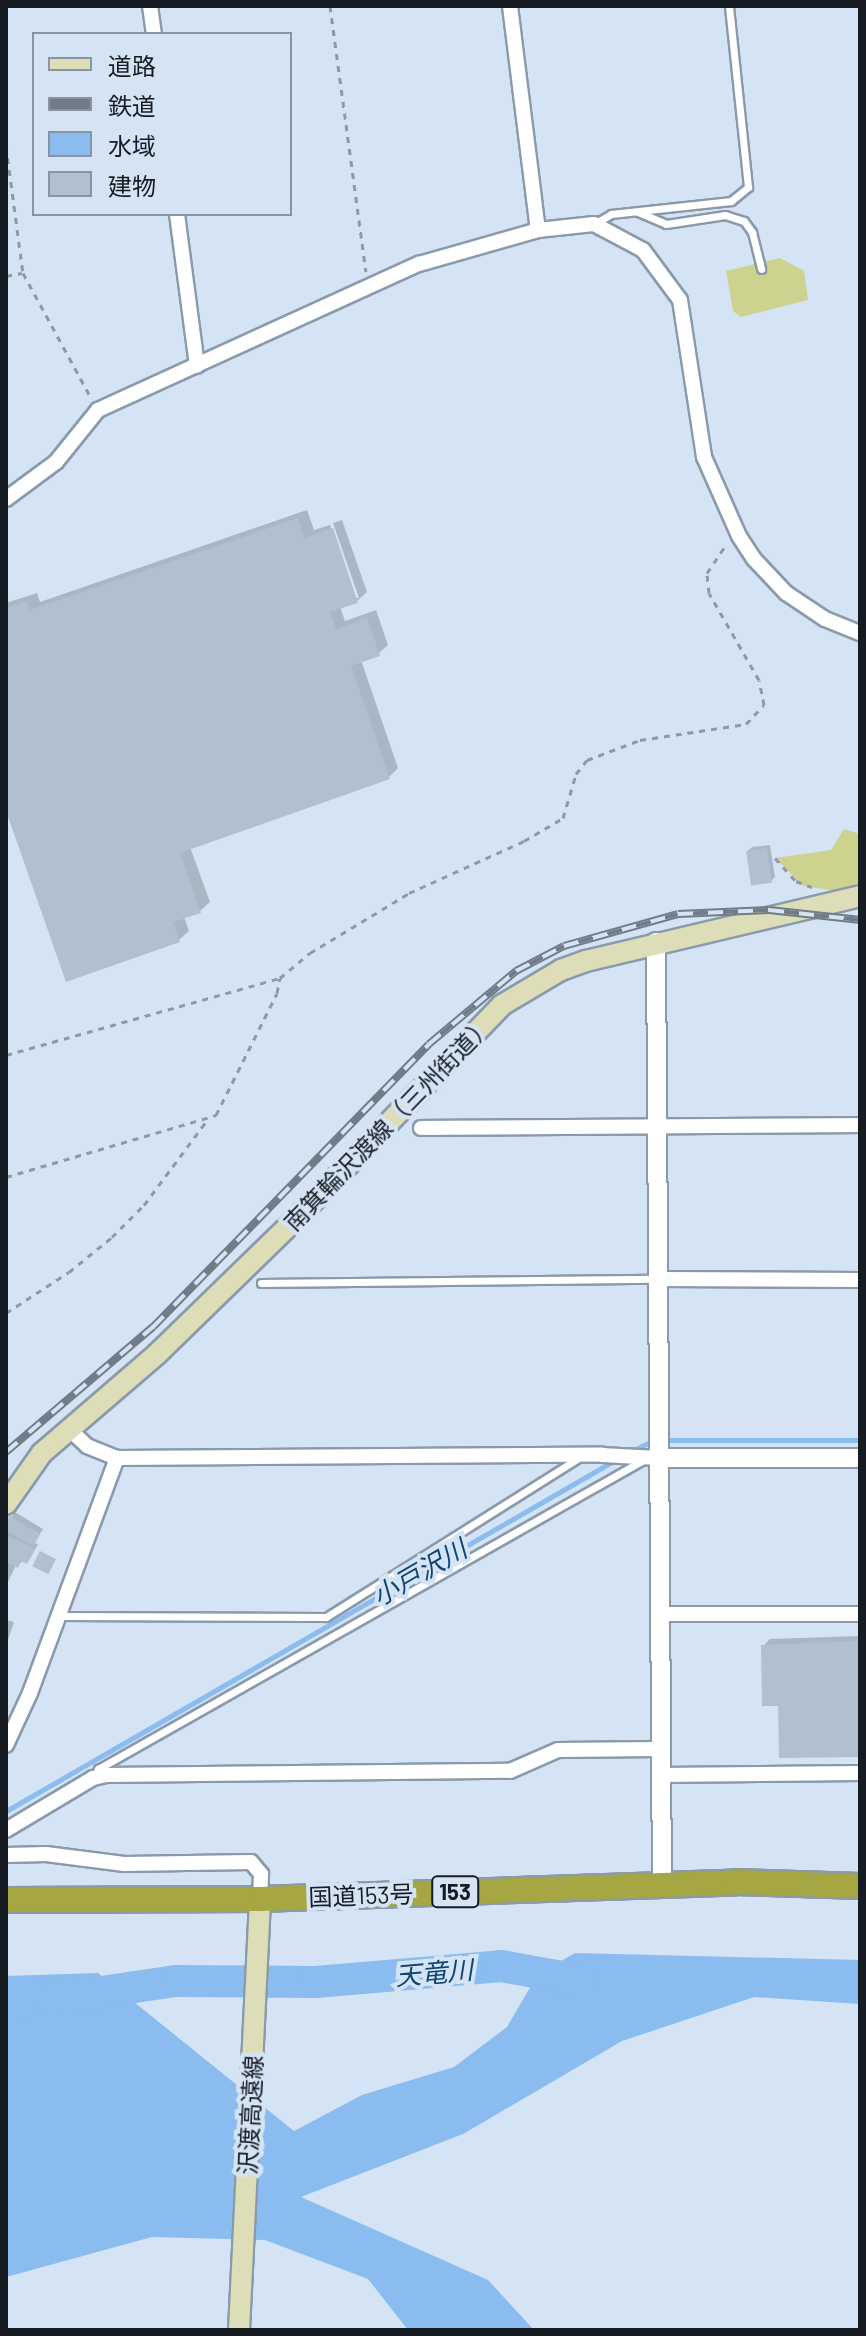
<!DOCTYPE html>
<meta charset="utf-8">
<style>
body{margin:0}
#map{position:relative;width:866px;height:2336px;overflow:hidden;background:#d4e4f5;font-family:Barlow,"Noto Sans JP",sans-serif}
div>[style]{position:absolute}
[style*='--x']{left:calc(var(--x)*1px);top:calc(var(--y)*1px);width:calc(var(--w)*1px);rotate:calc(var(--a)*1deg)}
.green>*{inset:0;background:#ced28f}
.water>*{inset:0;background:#8bbcef}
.shadow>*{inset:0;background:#0003}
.stream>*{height:5px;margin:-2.5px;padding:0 2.5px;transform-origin:2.5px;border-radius:2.5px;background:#8bbcef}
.river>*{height:32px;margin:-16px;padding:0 16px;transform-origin:16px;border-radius:16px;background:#8bbcef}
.building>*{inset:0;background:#b0c0d1;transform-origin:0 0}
.path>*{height:3px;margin-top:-1.5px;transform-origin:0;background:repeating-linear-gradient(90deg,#8d99a6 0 6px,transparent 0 12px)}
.roads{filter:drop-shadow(2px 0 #8a9aaa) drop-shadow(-2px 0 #8a9aaa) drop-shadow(0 2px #8a9aaa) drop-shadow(0 -2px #8a9aaa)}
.service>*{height:7px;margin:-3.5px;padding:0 3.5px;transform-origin:3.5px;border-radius:3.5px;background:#fff}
.minor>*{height:14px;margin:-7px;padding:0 7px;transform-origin:7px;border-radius:7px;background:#fff}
.tertiary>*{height:18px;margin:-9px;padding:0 9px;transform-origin:9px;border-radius:9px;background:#fff}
.secondary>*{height:20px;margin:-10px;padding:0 10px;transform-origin:10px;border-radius:10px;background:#dddeb8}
.trunk>*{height:24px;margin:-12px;padding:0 12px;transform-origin:12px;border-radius:12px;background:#a6a742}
.rail>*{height:8px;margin-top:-4px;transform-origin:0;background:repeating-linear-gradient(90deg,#d4e4f5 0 15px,#727c88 0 30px);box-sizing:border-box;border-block:2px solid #727c88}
span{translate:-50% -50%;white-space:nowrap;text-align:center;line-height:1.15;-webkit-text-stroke:8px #d4e4f5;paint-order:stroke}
.shield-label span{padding:2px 6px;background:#d4e4f5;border:2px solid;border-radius:6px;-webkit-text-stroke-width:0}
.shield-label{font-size:22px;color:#171c23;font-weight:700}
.street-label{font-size:24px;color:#171c23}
.water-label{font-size:26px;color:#0f4472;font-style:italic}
.frame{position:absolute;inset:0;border:8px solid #171c23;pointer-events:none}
.legend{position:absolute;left:32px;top:32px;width:260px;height:184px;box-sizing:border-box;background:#d4e4f5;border:2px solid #8894a1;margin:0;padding:10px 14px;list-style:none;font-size:24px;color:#171c23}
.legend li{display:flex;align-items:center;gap:16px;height:40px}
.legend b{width:40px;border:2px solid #8894a1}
</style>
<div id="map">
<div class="green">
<div style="clip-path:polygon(780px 258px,804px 271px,808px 300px,741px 317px,733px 311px,726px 271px)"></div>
<div style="clip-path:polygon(844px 829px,860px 834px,860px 886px,836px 891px,803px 886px,775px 858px,831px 850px)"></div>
</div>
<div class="water">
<div style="clip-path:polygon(575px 1953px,860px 1960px,860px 2004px,754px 1997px,622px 2041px,463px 2134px,301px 2197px,488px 2280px,534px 2330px,408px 2330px,368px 2279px,265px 2240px,152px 2237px,6px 2277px,6px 1976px,98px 1973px,294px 2131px,362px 2095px,454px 2067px,507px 2027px,538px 1974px)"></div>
</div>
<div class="shadow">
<div style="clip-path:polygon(307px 510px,314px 530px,330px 525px,355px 598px,359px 598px,333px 523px,342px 520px,367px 592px,357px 601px,340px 607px,345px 621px,376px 610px,388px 645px,378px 654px,361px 660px,398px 768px,389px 777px,190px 847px,210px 902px,200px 911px,184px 917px,189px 931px,179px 940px,6px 805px,6px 603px,37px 593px,40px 602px)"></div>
<div style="clip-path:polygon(770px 845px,775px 877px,771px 881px,748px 851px,752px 847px)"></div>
<div style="clip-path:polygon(15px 1512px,43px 1529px,34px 1543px,38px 1544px,31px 1557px,16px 1565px,6px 1586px,6px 1525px)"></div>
<div style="clip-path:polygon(6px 1620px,14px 1622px,6px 1646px)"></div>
<div style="clip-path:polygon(860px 1636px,860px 1755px,780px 1704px,763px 1646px,770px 1639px)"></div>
</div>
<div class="stream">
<div style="--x:665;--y:1440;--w:195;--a:0"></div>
<div style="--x:629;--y:1452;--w:29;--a:-25"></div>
<div style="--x:6;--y:1811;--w:705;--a:-29.95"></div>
</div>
<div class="river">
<div style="--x:6;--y:2001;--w:48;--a:-2.4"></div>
<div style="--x:54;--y:1999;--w:123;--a:-8.4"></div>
<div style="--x:176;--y:1981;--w:140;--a:0.4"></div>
<div style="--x:316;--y:1982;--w:186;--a:-4.9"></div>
<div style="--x:501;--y:1966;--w:79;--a:10.2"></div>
</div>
<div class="building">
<div style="clip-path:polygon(298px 518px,304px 538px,333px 528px,358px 603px,330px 612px,336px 629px,367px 618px,380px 656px,351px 666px,390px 779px,180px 853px,201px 913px,173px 922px,180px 942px,66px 982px,6px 811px,6px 608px,27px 601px,30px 610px)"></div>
<div style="left:767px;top:848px;width:35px;height:21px;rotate:82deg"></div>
<div style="clip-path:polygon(9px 1515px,40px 1534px,34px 1546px,6px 1531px)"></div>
<div style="clip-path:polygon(6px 1535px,35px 1549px,27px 1564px,21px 1561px,18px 1568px,6px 1562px)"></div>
<div style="left:40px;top:1551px;width:18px;height:17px;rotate:27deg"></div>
<div style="clip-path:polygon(860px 1641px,860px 1757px,779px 1758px,778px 1706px,762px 1706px,761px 1645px)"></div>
</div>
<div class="path">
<div style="--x:330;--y:6;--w:268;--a:82.3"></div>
<div style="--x:6;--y:146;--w:128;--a:82.4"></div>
<div style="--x:23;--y:273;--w:140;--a:61.4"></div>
<div style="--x:6;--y:276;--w:16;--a:-11"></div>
<div style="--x:775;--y:858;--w:31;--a:48"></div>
<div style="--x:796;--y:881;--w:17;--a:21"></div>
<div style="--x:6;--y:1055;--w:285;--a:-15.7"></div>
<div style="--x:280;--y:978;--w:39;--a:-40"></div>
<div style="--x:310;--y:953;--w:116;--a:-31.2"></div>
<div style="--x:409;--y:893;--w:126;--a:-24.3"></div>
<div style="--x:524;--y:841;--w:45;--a:-30.5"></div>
<div style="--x:563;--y:818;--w:46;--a:-73.5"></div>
<div style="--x:576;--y:774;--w:18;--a:-52"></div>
<div style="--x:587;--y:760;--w:57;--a:-20.7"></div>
<div style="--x:640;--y:740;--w:107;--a:-8.6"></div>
<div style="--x:746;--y:724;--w:26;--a:-47"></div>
<div style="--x:764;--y:705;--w:25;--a:-101"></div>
<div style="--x:759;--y:680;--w:100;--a:-119.9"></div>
<div style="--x:709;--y:593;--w:20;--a:-96"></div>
<div style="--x:707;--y:573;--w:32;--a:-56"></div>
<div style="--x:6;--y:1177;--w:219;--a:-16.4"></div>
<div style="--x:216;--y:1115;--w:136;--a:-63.4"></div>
<div style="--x:277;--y:993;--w:15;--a:-79"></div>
<div style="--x:6;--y:1313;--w:75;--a:-33.1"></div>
<div style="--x:69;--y:1272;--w:55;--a:-39.1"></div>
<div style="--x:112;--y:1237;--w:45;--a:-45"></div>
<div style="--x:144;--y:1205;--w:107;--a:-53.3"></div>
</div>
<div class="roads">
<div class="service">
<div style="--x:638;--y:212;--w:30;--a:23"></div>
<div style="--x:666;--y:224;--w:60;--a:-8.7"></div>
<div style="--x:725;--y:215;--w:20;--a:18"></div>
<div style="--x:744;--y:221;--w:14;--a:54"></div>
<div style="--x:752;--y:232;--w:38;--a:76"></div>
<div style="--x:594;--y:224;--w:20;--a:-30"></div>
<div style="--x:611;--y:214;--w:121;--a:-6.2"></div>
<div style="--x:731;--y:201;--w:22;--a:-39"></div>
<div style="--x:748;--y:187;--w:182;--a:-96"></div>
<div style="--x:261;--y:1283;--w:394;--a:-0.6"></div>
<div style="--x:59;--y:1616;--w:267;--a:0.2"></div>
<div style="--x:326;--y:1617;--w:298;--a:-32.2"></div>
<div style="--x:95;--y:1776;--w:8;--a:-67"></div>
<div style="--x:98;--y:1769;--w:629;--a:-29.54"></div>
</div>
<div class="minor">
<div style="--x:150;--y:6;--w:28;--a:82"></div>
<div style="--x:510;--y:6;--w:226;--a:82.9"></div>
<div style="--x:177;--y:214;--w:153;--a:82.5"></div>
<div style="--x:6;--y:499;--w:62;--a:-36.5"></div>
<div style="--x:56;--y:462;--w:67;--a:-51.1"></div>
<div style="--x:98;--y:410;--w:353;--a:-24.5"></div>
<div style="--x:419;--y:264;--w:124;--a:-15.9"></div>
<div style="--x:538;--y:230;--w:56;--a:-6.1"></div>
<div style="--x:594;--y:224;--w:55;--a:28"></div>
<div style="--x:643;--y:250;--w:62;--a:53.5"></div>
<div style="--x:680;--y:300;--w:159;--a:81.3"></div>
<div style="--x:704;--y:457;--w:86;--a:66.1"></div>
<div style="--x:739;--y:536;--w:27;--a:57"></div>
<div style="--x:754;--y:559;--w:47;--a:46.7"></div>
<div style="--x:786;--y:593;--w:47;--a:33.7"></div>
<div style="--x:825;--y:619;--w:38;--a:22"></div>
<div style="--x:421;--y:1128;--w:439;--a:-0.4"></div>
<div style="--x:658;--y:1279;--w:202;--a:0.3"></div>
<div style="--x:70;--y:1430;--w:23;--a:43"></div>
<div style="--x:87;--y:1446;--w:32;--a:22"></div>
<div style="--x:117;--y:1458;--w:485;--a:-0.4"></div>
<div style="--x:602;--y:1455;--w:58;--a:3"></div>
<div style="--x:659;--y:1614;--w:201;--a:0"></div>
<div style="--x:6;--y:1745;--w:57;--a:-65.2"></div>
<div style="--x:30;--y:1693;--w:251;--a:-69.7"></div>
<div style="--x:660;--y:1775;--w:200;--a:-0.6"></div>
<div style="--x:6;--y:1830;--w:101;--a:-30.9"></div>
<div style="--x:93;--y:1778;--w:13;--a:-13"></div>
<div style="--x:106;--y:1775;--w:404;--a:-0.6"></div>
<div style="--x:510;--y:1771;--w:52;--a:-23.6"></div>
<div style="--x:558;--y:1750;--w:101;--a:-0.6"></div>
<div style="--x:6;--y:1855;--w:40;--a:-1.4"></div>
<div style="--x:46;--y:1854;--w:79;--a:7.3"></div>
<div style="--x:124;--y:1864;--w:127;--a:-0.9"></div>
<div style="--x:251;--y:1862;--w:16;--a:50"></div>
<div style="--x:261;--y:1874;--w:25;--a:92"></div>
</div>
<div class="tertiary">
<div style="--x:656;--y:942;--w:942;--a:89.64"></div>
<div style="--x:660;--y:1458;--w:200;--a:0"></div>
</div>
<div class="secondary">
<div style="--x:6;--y:1504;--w:62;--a:-54.8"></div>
<div style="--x:42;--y:1453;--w:152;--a:-40.7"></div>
<div style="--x:157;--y:1354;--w:197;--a:-44.2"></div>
<div style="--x:298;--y:1217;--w:294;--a:-46.1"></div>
<div style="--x:502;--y:1005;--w:69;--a:-30.7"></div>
<div style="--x:561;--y:970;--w:27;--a:-20"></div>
<div style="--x:586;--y:961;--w:282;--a:-13.3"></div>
<div style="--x:239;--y:2330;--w:432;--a:-87.2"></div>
</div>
<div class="trunk">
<div style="--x:6;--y:1900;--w:254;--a:-0.2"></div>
<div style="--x:260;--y:1899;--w:476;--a:-2"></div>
<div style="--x:736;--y:1882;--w:124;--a:1.8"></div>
</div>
</div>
<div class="rail">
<div style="--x:6;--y:1452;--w:193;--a:-40.4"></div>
<div style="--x:153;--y:1327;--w:395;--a:-45.7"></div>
<div style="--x:429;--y:1044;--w:114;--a:-40"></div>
<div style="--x:516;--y:971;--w:54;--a:-27.5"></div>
<div style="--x:564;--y:946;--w:118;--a:-15.7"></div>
<div style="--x:678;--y:914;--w:91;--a:-2.5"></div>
<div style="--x:769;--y:910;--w:92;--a:6.3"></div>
</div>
<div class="shield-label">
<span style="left:455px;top:1892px">153</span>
</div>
<div class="street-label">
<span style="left:388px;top:1123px;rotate:-46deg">南箕輪沢渡線（三州街道）</span>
<span style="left:361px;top:1895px;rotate:-2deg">国道153号</span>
<span style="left:250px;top:2115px;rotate:-87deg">沢渡高遠線</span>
</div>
<div class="water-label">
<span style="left:419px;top:1572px;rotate:-30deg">小戸沢川</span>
<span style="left:434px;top:1972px;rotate:-5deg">天竜川</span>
</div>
<div class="frame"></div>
<ul class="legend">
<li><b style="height:10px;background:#dddeb8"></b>道路</li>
<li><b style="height:10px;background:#727c88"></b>鉄道</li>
<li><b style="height:22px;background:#8bbcef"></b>水域</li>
<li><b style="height:22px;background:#b0c0d1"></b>建物</li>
</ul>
</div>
